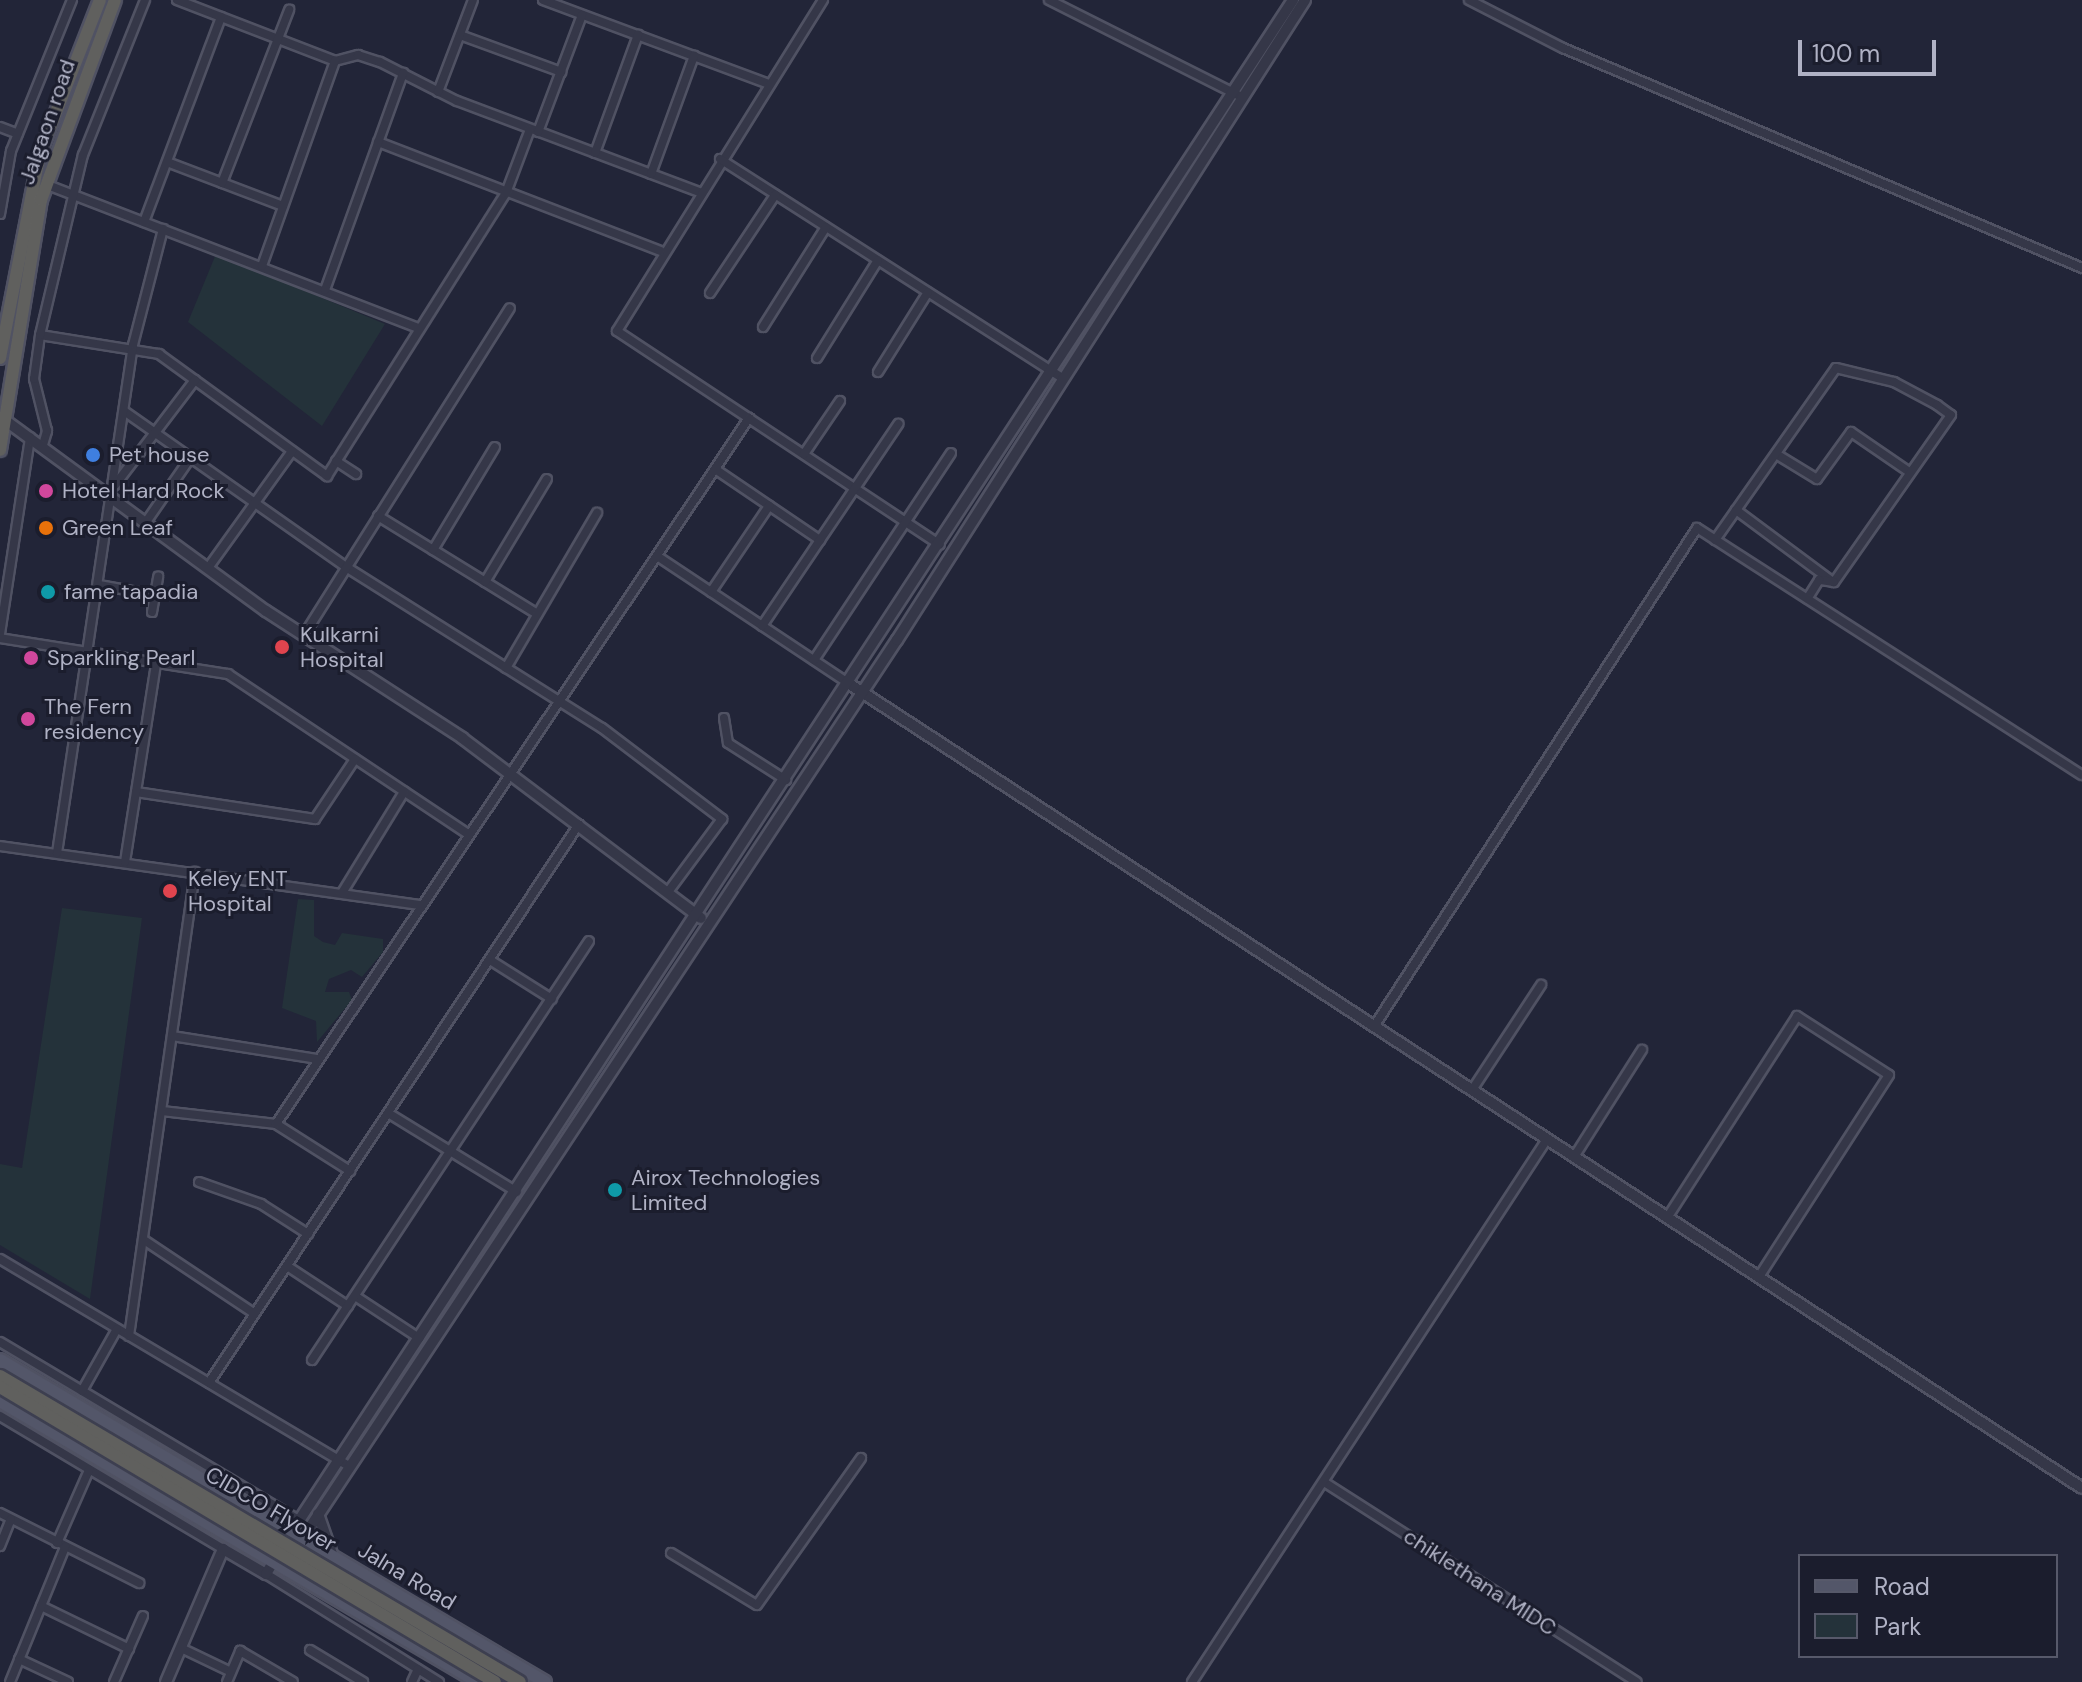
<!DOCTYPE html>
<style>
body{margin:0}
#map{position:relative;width:2082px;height:1682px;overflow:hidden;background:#222538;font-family:"DM Sans",sans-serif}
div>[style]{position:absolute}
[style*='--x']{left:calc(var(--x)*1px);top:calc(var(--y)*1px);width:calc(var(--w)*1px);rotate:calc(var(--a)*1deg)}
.green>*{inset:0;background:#24323a}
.roads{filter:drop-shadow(2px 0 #505263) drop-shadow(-2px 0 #505263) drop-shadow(0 2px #505263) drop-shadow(0 -2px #505263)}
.minor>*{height:8px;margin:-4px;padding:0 4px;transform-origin:4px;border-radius:4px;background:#353748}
.tertiary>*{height:10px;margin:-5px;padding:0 5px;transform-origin:5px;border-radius:5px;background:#353748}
.primary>*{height:12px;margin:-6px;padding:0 6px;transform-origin:6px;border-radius:6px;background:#535669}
.trunk>*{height:12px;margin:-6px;padding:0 6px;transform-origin:6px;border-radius:6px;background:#60605e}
.bridges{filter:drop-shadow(2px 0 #3d3f50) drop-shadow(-2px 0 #3d3f50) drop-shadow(0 2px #3d3f50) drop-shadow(0 -2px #3d3f50)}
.trunk-bridge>*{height:12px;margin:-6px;padding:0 6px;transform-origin:6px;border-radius:6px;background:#60605e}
.dots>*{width:22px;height:22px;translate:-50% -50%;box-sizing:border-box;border:4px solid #1b1d2d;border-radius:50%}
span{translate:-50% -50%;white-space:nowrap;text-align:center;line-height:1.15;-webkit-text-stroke:6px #1b1d2d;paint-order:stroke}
.street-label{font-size:22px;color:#b0b2c5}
.poi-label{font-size:22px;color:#b0b2c5}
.left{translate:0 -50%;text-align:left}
.legend{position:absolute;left:1798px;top:1554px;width:260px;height:104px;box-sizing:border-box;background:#1b1d2d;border:2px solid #57596a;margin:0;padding:10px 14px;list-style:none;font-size:24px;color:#b0b2c5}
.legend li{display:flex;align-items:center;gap:16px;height:40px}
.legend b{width:40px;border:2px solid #57596a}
.scale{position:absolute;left:1798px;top:40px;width:138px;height:36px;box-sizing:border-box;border:4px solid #b0b2c5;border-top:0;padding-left:10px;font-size:24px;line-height:28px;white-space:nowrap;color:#b0b2c5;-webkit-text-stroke:6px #1b1d2d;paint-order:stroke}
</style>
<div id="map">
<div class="green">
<div style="clip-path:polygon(216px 254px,385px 324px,322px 426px,188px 322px)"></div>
<div style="clip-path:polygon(298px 899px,314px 900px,314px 936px,323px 942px,335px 945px,342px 933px,383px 939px,383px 952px,362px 977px,351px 970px,329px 979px,325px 992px,349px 992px,352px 1000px,317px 1042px,316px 1021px,282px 1008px)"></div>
<div style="clip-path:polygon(62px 908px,142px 918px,90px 1299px,0 1245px,0 1164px,22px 1168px)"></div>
</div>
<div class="roads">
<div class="minor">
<div style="--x:177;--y:0;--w:169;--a:21.1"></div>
<div style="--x:335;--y:61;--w:24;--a:-15"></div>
<div style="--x:358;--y:55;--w:23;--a:18"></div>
<div style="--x:380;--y:62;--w:86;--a:26.9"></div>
<div style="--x:457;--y:101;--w:259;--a:20.6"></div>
<div style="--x:543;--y:0;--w:241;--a:20.4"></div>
<div style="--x:823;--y:0;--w:390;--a:121.9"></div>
<div style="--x:617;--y:331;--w:387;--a:33.5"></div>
<div style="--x:1049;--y:0;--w:212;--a:26.7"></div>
<div style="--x:1469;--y:0;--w:106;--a:27.1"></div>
<div style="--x:1563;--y:48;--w:564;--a:22.97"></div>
<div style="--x:460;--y:35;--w:108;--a:20.1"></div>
<div style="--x:438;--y:92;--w:98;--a:-69.2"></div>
<div style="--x:0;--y:127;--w:19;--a:21"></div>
<div style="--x:538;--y:132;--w:125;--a:-69.4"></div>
<div style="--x:378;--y:142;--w:303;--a:21.1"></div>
<div style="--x:595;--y:153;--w:126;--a:-70"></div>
<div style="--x:720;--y:159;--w:407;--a:32.6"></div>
<div style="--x:167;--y:162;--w:124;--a:20.8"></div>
<div style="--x:651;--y:174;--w:126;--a:-70"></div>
<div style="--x:222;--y:183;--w:186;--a:-68.8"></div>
<div style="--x:45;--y:184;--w:400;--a:21.1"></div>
<div style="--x:0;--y:214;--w:64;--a:-80.1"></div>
<div style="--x:11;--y:151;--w:163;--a:-68"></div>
<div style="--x:144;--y:222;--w:219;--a:-69.4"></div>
<div style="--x:262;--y:266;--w:218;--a:-70.4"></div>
<div style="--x:325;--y:290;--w:231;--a:-70.2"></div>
<div style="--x:710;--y:293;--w:118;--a:-56.4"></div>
<div style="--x:763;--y:327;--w:118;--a:-57.8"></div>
<div style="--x:40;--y:335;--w:121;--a:9.1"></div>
<div style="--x:159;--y:354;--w:208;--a:36"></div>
<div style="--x:327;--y:476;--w:335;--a:-57.7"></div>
<div style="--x:506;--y:193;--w:68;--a:-69.4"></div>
<div style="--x:817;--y:358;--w:115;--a:-58.1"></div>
<div style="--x:878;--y:372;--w:94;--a:-58"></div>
<div style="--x:124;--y:411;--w:271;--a:35.1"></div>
<div style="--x:346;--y:567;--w:302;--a:32.2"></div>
<div style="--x:602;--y:728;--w:151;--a:37.2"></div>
<div style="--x:722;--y:819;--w:91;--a:126.5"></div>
<div style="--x:43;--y:445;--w:15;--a:-74"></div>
<div style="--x:47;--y:431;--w:54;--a:-104"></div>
<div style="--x:34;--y:379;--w:44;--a:-82.2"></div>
<div style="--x:40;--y:335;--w:185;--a:-76.6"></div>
<div style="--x:83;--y:155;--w:167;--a:-68.2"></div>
<div style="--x:804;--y:454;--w:64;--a:-55.8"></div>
<div style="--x:1776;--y:454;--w:48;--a:31.4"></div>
<div style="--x:1817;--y:479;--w:58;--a:-54.1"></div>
<div style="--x:1851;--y:432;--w:69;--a:34.4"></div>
<div style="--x:336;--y:461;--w:24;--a:33"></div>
<div style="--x:715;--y:469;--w:127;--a:34.1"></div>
<div style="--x:115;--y:485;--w:132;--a:-52.7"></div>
<div style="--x:1736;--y:510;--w:121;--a:36.6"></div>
<div style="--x:378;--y:516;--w:187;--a:31.6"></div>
<div style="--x:146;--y:522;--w:79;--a:-55.3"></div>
<div style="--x:1715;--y:540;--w:210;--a:-54.9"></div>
<div style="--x:1836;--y:368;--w:60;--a:13.6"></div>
<div style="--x:1894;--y:382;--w:49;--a:28.1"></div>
<div style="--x:1937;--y:405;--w:17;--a:36"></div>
<div style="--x:1951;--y:415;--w:204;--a:125"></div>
<div style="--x:1834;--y:582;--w:15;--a:-172"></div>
<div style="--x:1819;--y:580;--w:22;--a:122"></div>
<div style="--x:433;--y:550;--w:120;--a:-59"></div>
<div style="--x:657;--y:556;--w:229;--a:33.6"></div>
<div style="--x:208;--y:568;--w:144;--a:-54.3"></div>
<div style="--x:485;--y:582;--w:120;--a:-59"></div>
<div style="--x:99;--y:585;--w:56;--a:10.3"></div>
<div style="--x:711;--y:592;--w:104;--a:-56"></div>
<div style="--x:152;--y:612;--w:36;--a:-80"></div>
<div style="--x:762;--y:626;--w:244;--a:-56"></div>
<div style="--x:0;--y:634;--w:199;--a:-81.3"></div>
<div style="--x:304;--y:635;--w:386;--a:-57.8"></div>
<div style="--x:0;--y:638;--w:231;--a:9"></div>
<div style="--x:228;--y:674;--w:290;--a:33.7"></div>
<div style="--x:814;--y:660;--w:248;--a:-56.5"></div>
<div style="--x:506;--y:668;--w:180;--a:-59.6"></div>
<div style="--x:724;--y:718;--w:25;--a:81"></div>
<div style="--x:728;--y:743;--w:69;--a:32.5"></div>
<div style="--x:136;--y:792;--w:181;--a:8.6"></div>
<div style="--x:315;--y:819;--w:72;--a:-56.3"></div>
<div style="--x:0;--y:846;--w:425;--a:8"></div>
<div style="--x:57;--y:853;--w:514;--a:-81.49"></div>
<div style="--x:133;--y:345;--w:120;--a:-75.5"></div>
<div style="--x:125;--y:862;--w:201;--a:-81.1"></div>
<div style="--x:342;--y:893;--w:119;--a:-58.5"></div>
<div style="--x:490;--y:960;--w:73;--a:32.2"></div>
<div style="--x:1375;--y:1025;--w:592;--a:-57.06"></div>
<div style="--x:1697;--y:528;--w:457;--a:32.7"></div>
<div style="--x:172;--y:1036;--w:148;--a:9"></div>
<div style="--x:1472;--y:1090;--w:126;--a:-56.7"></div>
<div style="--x:162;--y:1111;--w:115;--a:6.5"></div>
<div style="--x:276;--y:1124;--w:88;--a:32.4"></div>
<div style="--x:388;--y:1113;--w:151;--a:31.5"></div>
<div style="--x:276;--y:1124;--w:850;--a:-56.18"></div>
<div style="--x:1574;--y:1157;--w:127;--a:-57.6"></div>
<div style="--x:199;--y:1182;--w:66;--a:19.5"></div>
<div style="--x:261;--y:1204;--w:56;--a:32.6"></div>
<div style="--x:1667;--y:1218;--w:240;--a:-57.2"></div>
<div style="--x:1797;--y:1016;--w:109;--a:32.7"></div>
<div style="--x:1889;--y:1075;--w:240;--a:122.8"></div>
<div style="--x:144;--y:1240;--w:133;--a:33.7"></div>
<div style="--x:0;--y:1259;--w:407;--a:30.7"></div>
<div style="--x:287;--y:1266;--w:73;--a:33.3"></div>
<div style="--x:355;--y:1296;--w:77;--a:33.3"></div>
<div style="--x:129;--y:1336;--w:469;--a:-81.9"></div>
<div style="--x:0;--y:1342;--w:348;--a:30.8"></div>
<div style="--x:312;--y:1360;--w:502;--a:-56.53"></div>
<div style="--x:209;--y:1383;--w:670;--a:-56.5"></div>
<div style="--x:82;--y:1391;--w:71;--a:-60.6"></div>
<div style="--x:0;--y:1416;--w:260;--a:30.8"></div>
<div style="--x:1324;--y:1482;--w:371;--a:32.6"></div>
<div style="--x:0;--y:1513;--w:156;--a:26.7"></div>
<div style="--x:57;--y:1543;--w:80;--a:-66.3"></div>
<div style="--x:0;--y:1546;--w:29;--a:-68"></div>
<div style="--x:671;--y:1553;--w:100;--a:31.2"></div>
<div style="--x:757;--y:1605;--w:180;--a:-54.7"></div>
<div style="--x:266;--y:1574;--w:204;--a:32"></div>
<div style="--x:41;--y:1606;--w:98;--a:26"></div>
<div style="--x:181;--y:1648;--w:55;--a:25.6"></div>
<div style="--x:310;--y:1650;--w:62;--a:31.1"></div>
<div style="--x:19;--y:1659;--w:54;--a:25.1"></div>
<div style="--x:10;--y:1682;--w:146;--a:-67.8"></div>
<div style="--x:114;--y:1682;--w:72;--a:-66.3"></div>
<div style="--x:227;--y:1682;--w:34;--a:-67"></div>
<div style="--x:240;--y:1651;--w:61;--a:30.3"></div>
<div style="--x:412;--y:1682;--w:14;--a:-65"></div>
<div style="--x:1192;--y:1682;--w:649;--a:-56.82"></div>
</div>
<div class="tertiary">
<div style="--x:2;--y:418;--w:327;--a:36.2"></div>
<div style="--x:266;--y:611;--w:234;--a:32.9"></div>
<div style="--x:462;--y:738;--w:299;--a:37"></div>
<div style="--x:848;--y:683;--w:1473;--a:33.12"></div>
<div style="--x:318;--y:1514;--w:42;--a:70.7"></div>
<div style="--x:287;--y:1539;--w:1839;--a:-56.83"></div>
<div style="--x:299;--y:1544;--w:1084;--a:-56.52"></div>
<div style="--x:897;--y:640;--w:759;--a:-57.48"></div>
<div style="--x:166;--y:1682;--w:145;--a:-66.8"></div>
<div style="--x:223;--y:1549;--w:50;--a:30.2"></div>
<div style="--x:266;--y:1574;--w:21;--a:-59"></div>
</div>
<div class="primary">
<div style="--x:0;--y:1360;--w:633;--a:30.58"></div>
<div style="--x:0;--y:1401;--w:554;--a:30.45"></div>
</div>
<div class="trunk">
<div style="--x:0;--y:358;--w:209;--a:-79"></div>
<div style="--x:40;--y:153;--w:164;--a:-68.6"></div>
<div style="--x:0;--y:450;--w:253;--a:-80.7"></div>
<div style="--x:41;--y:200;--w:213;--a:-69.7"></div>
</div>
</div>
<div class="bridges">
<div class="trunk-bridge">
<div style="--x:0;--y:1376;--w:603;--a:30.48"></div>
<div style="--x:0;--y:1387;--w:576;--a:30.79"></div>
</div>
</div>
<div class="dots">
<div style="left:93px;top:455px;background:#3f7fe0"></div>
<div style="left:46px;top:491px;background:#d1479c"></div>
<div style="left:46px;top:528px;background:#e8710a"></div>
<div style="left:48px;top:592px;background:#0f9aa8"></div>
<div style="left:282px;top:647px;background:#e0444e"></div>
<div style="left:31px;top:658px;background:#d1479c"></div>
<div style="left:28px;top:719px;background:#d1479c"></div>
<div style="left:170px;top:891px;background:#e0444e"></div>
<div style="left:615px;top:1190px;background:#0f9aa8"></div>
</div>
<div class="street-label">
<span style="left:47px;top:122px;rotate:-71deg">Jalgaon road</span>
<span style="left:271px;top:1509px;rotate:30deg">CIDCO Flyover</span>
<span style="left:407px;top:1576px;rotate:31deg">Jalna Road</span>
<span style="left:1480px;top:1582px;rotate:33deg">chiklethana MIDC</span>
</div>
<div class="poi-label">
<span class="left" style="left:109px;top:455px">Pet house</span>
<span class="left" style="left:62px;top:491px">Hotel Hard Rock</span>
<span class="left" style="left:62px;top:528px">Green Leaf</span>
<span class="left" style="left:64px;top:592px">fame tapadia</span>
<span class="left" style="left:300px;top:647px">Kulkarni<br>Hospital</span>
<span class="left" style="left:47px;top:658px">Sparkling Pearl</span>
<span class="left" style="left:44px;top:719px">The Fern<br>residency</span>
<span class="left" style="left:188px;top:891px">Keley ENT<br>Hospital</span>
<span class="left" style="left:631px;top:1190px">Airox Technologies<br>Limited</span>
</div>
<ul class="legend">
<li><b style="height:10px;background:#535669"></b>Road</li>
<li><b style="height:22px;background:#24323a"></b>Park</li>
</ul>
<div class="scale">100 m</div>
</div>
